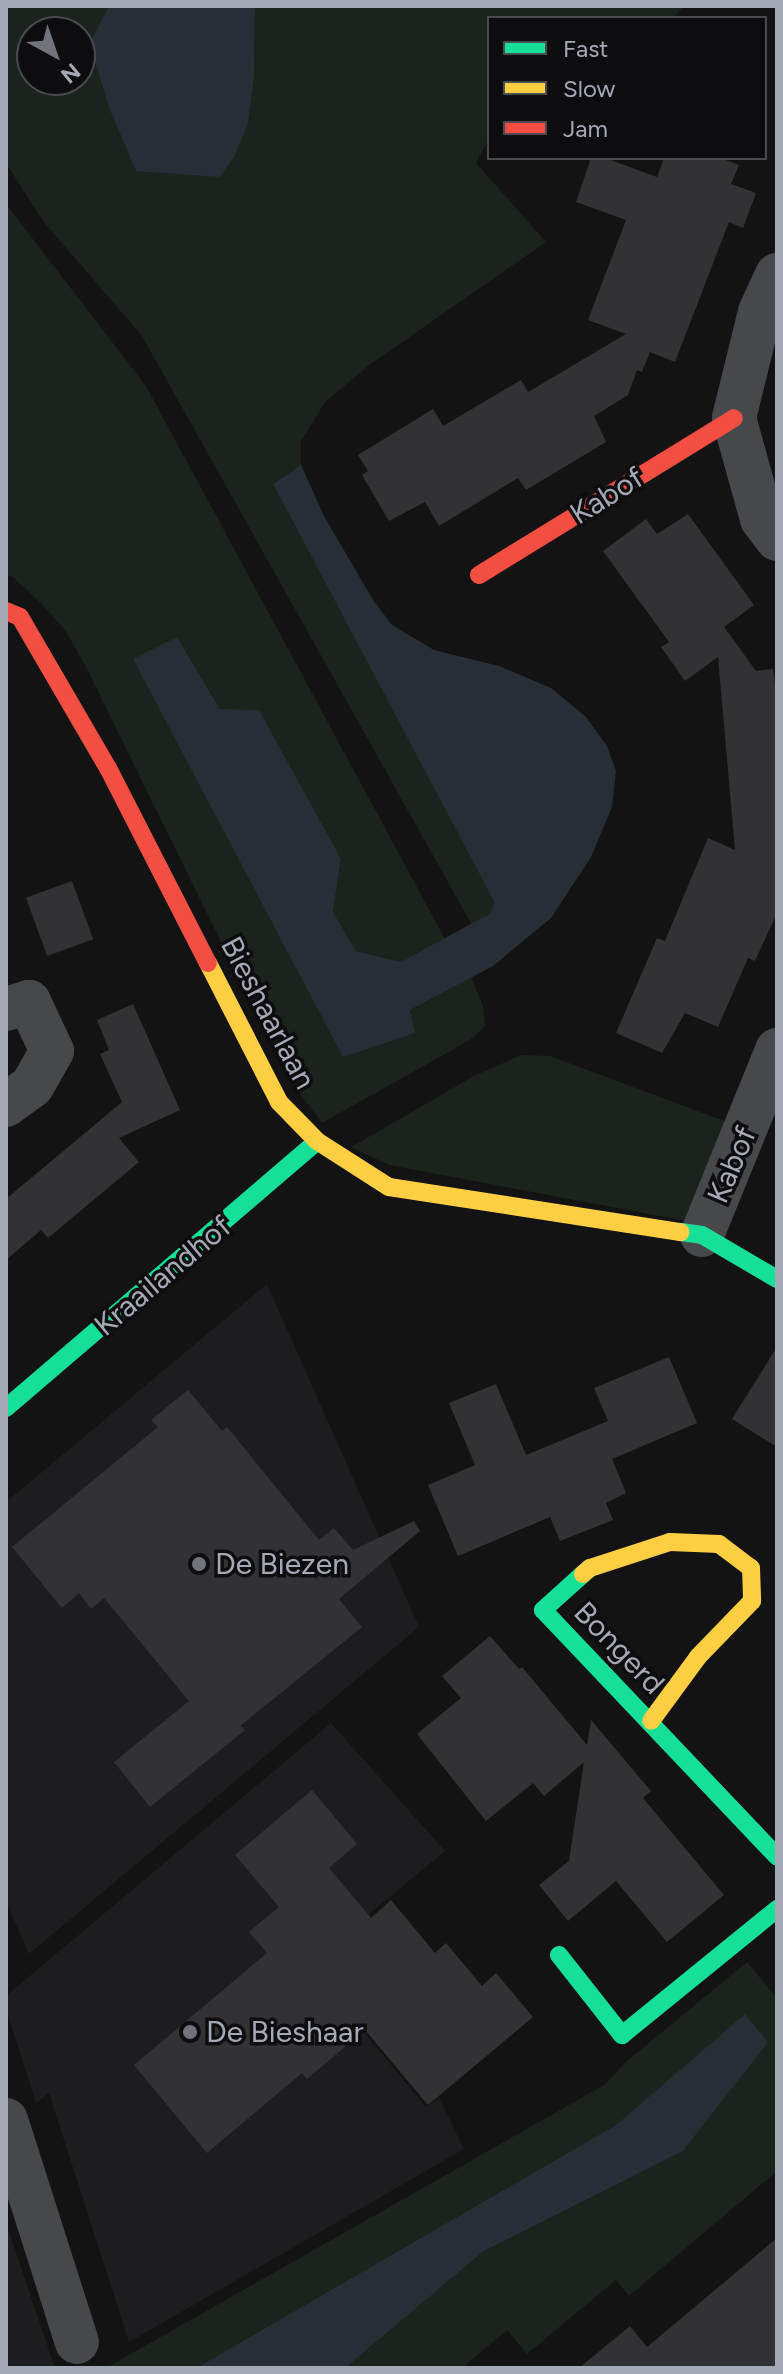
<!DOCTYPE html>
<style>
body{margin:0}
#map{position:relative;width:783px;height:2374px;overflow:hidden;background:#131313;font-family:Figtree,sans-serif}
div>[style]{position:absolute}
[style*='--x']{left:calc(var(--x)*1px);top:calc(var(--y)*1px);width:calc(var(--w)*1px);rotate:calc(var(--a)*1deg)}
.built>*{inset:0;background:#1d1d1f}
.green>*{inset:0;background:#1c221c}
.water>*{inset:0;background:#272e35}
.building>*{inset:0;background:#323234;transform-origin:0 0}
.street>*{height:44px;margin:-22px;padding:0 22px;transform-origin:22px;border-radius:22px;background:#47484c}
.fast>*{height:18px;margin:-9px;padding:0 9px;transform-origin:9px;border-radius:9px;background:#16e098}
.slow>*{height:18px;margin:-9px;padding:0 9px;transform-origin:9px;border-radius:9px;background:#ffcf43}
.jam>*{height:18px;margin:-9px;padding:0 9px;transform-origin:9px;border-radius:9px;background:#f24e42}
.dots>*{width:22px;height:22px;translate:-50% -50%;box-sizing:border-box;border:4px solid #0d0d0f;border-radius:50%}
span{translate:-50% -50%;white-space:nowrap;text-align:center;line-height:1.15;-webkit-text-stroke:7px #0d0d0f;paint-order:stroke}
.street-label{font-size:30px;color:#a4a9b5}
.poi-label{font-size:30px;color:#a4a9b5}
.left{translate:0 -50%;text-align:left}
.frame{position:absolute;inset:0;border:8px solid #a4a9b5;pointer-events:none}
.legend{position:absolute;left:487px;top:16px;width:280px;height:144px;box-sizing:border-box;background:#0d0d0f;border:2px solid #494b51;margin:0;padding:10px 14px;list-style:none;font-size:24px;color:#a4a9b5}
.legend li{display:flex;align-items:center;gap:16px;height:40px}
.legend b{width:40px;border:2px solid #494b51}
.north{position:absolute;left:16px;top:16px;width:80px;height:80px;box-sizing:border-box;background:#0d0d0f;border:2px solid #494b51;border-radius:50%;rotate:140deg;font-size:22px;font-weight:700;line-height:32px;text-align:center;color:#a4a9b5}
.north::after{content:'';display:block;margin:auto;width:28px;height:36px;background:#71747c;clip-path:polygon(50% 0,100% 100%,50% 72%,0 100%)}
</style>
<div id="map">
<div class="built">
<div style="clip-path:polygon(267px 1284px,419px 1627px,29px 1954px,6px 1902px,6px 1502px)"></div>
<div style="clip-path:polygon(331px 1723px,445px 1851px,369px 1914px,388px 1941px,366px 2035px,426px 2107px,439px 2098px,464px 2149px,129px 2342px,49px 2093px,36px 2103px,6px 2009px,6px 1996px)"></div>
<div style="clip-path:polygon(6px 2223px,55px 2368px,6px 2368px)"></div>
</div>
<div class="green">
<div style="clip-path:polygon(evenodd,6px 6px,109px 6px,89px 44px,111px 113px,136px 171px,254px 76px,255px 6px,684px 6px,673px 18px,489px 18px,489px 139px,476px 163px,546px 242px,368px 366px,325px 402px,301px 441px,301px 465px,273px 484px,496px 903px,489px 914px,472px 925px,142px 336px,43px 221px,6px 163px,6px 6px,32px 32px,80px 32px,80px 80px,32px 80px,32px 32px)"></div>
<div style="clip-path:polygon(6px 204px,146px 386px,445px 939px,401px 962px,356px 951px,333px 912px,341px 859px,220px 709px,177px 637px,343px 1056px,414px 1033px,410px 1010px,471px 977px,483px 1006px,485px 1026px,470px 1040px,322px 1123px,287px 1076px,85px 665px,65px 630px,41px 603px,13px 577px,6px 576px)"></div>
<div style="clip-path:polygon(521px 1055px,550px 1056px,735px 1125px,686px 1221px,389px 1165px,351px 1147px,474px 1076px)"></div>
<div style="clip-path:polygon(747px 1962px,777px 1998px,777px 2171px,629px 2296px,616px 2280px,527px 2354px,507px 2330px,462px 2368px,345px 2368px,484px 2251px,683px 2151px,710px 2116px,745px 2015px,616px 2125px,196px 2368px,106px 2368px,604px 2085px,627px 2061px)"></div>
</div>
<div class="water">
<div style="clip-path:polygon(109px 6px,255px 6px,254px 76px,248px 124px,235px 155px,220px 177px,136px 171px,111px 113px,89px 44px)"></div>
<div style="clip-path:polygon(301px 465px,324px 516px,373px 600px,392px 625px,434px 650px,499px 666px,551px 688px,586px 717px,607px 746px,616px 771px,612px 807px,591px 857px,551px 918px,493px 966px,410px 1010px,415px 1033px,343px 1057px,133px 659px,177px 637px,220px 709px,259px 710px,341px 859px,333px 912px,356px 951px,401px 962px,489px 914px,495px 903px,273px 484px)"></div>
<div style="clip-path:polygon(745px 2014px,768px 2042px,683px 2151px,484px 2251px,345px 2368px,196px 2368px,616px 2125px)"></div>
</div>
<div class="building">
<div style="clip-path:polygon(591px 158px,605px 158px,657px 177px,664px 158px,720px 158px,739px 165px,731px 184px,756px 193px,743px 228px,729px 222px,675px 362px,650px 352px,642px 372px,637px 370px,628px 395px,594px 416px,606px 442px,526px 490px,518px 478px,439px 526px,425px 502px,389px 521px,362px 475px,368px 471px,358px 455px,433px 409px,443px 426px,521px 380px,528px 392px,626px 334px,588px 320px,626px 220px,576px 202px)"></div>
<div style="clip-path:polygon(688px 514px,754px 605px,724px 627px,756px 671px,773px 669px,777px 701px,777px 913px,755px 961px,748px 958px,718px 1027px,685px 1013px,662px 1053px,616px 1033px,657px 938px,665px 941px,708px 838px,735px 850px,718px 657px,685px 681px,661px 647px,669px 642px,603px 551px,646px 519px,657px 534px)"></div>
<div style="left:72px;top:881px;width:62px;height:49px;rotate:70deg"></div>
<div style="clip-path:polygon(133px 1004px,180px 1110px,119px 1138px,139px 1162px,48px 1238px,41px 1230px,6px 1260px,6px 1199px,122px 1102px,100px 1054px,109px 1050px,97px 1020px)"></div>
<div style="clip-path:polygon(777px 1347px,777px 1447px,732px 1419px)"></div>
<div style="clip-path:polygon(669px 1357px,697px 1423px,612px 1459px,626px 1493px,606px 1503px,613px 1520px,560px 1541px,550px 1517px,458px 1556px,428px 1485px,475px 1465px,449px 1403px,496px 1384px,526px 1455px,608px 1421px,594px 1388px)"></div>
<div style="clip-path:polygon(188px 1390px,222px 1431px,227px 1427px,319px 1540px,334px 1528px,353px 1550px,414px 1521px,420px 1531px,339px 1599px,362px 1627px,240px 1726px,245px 1730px,150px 1807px,114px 1762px,189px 1701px,104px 1598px,91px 1609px,79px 1593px,62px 1608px,12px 1547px,158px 1427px,151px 1420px)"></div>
<div style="clip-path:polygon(490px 1636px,519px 1669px,522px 1667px,587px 1745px,591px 1720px,651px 1791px,643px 1798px,724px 1895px,667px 1942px,616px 1881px,568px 1921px,539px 1885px,569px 1861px,584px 1762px,544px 1796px,533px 1783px,486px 1821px,417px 1734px,461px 1698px,442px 1676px)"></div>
<div style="clip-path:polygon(312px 1790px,357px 1844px,329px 1868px,371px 1918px,391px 1900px,435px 1953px,446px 1943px,482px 1986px,496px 1973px,533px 2017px,428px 2105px,365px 2030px,307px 2079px,302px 2073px,207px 2153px,134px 2065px,267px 1953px,249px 1932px,279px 1907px,235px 1855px)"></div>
<div style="clip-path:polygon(777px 2238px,777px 2368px,579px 2368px,630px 2326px,647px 2347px)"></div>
</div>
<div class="street">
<div style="--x:777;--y:275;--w:41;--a:114.7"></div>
<div style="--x:760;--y:312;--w:109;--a:103.8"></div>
<div style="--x:734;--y:418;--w:105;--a:74.5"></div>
<div style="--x:762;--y:519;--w:25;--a:53"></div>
<div style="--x:6;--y:1009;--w:24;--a:-17"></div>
<div style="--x:29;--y:1002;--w:54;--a:64.9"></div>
<div style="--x:52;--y:1051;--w:40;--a:119.7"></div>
<div style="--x:32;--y:1086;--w:32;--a:144"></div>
<div style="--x:702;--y:1235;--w:200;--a:-67.9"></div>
<div style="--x:6;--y:2120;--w:233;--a:72.3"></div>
</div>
<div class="fast">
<div style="--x:681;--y:1232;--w:21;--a:8"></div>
<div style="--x:702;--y:1235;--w:87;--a:30.4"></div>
<div style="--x:6;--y:1408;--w:410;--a:-40.6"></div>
<div style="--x:583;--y:1574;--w:54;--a:138"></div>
<div style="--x:543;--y:1610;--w:340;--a:46.5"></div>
<div style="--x:559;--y:1955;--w:102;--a:51.8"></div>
<div style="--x:622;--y:2035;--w:200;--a:-39.1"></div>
</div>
<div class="slow">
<div style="--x:208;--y:963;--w:156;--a:62.9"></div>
<div style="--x:279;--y:1102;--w:54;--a:45.7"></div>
<div style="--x:317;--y:1141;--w:85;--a:32.6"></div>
<div style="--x:389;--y:1187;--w:295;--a:8.8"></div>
<div style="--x:583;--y:1574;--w:9;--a:-41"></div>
<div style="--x:590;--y:1568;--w:84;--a:-18"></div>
<div style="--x:670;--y:1542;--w:49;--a:2.3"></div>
<div style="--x:719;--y:1544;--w:40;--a:37"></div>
<div style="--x:751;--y:1568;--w:33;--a:88"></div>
<div style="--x:752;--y:1601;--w:78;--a:134"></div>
<div style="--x:698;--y:1657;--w:79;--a:126.3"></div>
</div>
<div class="jam">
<div style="--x:479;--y:575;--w:299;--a:-31.6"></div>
<div style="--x:6;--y:611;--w:15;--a:23"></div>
<div style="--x:20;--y:617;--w:175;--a:59.8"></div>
<div style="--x:108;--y:768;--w:219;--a:62.9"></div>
</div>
<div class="dots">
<div style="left:199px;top:1564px;background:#71747c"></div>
<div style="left:190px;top:2032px;background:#71747c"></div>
</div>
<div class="street-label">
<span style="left:607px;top:496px;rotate:-32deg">Kabof</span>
<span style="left:268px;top:1013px;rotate:62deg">Bieshaarlaan</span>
<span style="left:732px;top:1165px;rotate:-67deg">Kabof</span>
<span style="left:163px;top:1276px;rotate:-40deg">Kraailandhof</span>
<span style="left:619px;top:1648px;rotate:46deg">Bongerd</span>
</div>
<div class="poi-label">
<span class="left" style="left:215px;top:1564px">De Biezen</span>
<span class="left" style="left:206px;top:2032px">De Bieshaar</span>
</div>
<div class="frame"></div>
<ul class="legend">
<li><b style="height:10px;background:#16e098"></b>Fast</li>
<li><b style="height:10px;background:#ffcf43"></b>Slow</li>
<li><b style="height:10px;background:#f24e42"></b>Jam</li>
</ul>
<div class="north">N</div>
</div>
